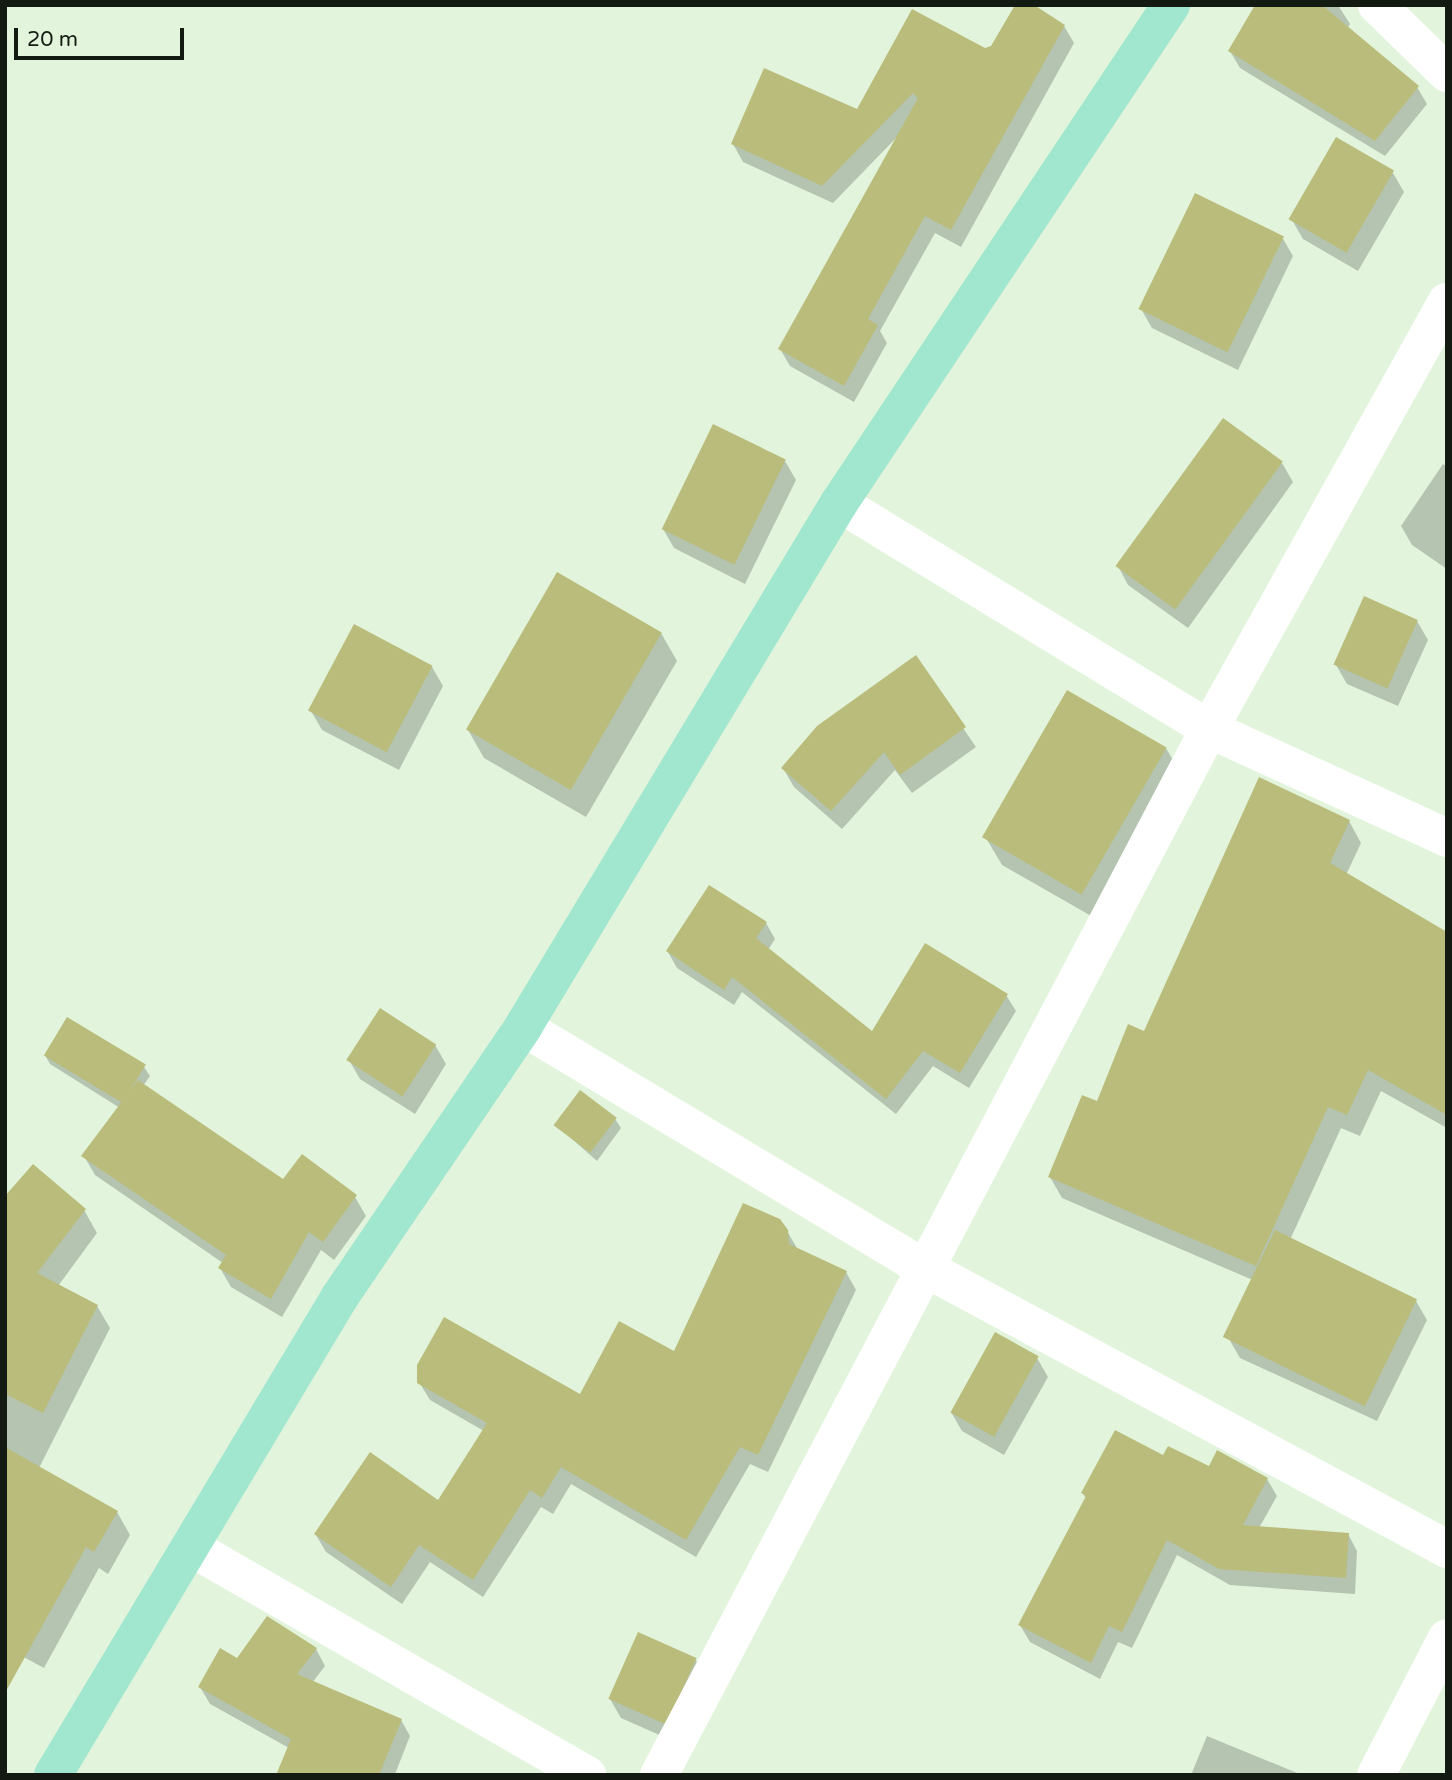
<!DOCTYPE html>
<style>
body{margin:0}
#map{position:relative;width:1452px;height:1780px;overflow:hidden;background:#e2f5dc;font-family:"Varela Round",sans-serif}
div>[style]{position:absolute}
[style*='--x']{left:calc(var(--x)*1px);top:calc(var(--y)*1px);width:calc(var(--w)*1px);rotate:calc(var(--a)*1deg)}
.shadow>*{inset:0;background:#0003}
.building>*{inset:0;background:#babc7b;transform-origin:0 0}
.street>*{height:38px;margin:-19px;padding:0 19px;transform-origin:19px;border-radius:19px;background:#fff}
.primary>*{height:38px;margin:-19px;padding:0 19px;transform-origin:19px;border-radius:19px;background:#a1e6ce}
span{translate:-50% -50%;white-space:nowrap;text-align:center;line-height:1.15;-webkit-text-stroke:5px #e2f5dc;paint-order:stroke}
.frame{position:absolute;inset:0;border:7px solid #131a11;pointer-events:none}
.scale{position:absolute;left:14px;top:28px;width:170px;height:32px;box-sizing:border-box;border:4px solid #131a11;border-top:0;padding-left:9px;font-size:21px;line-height:24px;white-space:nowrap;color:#131a11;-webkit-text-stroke:5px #e2f5dc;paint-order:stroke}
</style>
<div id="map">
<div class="shadow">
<div style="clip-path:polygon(1257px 5px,1338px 5px,1350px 24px,1347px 29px,1417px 87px,1427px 104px,1385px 156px,1240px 68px,1230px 51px)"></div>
<div style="clip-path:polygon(1064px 26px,1074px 43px,961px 247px,935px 233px,880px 331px,887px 343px,854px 402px,790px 366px,780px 349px,897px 137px,833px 203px,743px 162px,733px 144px,857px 112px,985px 49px)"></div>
<div style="clip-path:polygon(1337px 140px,1393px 173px,1404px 192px,1358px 271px,1303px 239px,1292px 220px)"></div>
<div style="clip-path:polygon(1282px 237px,1293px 256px,1238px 370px,1152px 328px,1141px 309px)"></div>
<div style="clip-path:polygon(785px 461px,796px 480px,745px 584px,674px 548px,663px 529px)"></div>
<div style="clip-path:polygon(1282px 463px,1293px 482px,1188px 628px,1128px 585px,1118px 566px)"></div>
<div style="clip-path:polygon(1443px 464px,1447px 467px,1447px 569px,1412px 545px,1401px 526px)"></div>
<div style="clip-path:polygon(1417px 621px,1428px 640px,1398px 706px,1347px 684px,1336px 665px)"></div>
<div style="clip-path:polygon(661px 633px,677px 661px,586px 817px,484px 758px,468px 730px)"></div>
<div style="clip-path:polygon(915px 658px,976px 747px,912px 793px,895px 770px,842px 829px,794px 787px,783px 768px)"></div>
<div style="clip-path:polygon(432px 667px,443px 686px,399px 770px,322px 730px,311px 711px)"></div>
<div style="clip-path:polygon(1166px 748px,1182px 776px,1100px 921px,1002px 865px,986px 838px)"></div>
<div style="clip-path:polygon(1349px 821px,1361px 843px,1346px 875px,1447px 934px,1447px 1128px,1381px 1091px,1360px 1136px,1341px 1128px,1290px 1240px,1416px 1301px,1427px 1320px,1377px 1421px,1240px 1358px,1229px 1339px,1255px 1281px,1062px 1198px,1050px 1177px,1145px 1033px)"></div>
<div style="clip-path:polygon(766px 923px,775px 939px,768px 950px,873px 1034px,1006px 995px,1016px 1011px,969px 1088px,933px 1066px,896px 1114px,742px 992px,734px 1005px,677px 968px,668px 952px)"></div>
<div style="clip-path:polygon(435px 1045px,446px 1064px,415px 1114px,360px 1079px,349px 1060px)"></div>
<div style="clip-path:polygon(45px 1055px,144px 1067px,150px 1076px,143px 1086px,284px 1182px,355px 1197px,366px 1216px,334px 1260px,321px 1250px,282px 1317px,231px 1287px,220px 1268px,223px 1263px,95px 1175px,84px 1156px,120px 1108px,50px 1064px)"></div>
<div style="clip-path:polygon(615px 1119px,621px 1128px,597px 1161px,556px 1125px)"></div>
<div style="clip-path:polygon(5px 1199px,84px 1210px,97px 1233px,58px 1286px,97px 1306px,110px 1328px,39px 1468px,117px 1512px,130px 1535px,108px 1574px,99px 1568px,44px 1668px,5px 1647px)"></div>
<div style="clip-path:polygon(787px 1231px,798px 1250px,846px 1272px,856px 1290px,768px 1472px,750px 1464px,696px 1557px,571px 1484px,553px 1514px,541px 1507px,483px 1597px,430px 1562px,402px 1604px,326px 1552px,316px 1535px,439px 1502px,484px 1431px,430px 1400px,419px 1382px,581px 1396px,675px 1354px)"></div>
<div style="clip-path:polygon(1037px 1358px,1048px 1377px,1004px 1455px,962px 1431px,951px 1412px)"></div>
<div style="clip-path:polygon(1164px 1458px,1267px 1479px,1277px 1496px,1259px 1528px,1348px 1534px,1357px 1551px,1355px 1594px,1230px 1585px,1177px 1555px,1132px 1648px,1118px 1642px,1100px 1679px,1030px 1642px,1020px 1625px,1086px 1499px,1083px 1493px)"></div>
<div style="clip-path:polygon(316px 1649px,325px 1666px,312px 1683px,401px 1720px,410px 1736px,395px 1774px,402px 1775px,278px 1775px,289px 1748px,210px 1704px,200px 1687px,237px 1660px)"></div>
<div style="clip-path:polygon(695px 1659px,706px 1678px,673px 1741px,621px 1718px,610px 1699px)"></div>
<div style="clip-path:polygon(1207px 1736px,1302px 1775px,1191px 1775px)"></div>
</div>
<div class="building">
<div style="clip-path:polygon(1015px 5px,1034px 5px,1065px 25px,951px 230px,925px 216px,868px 319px,878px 325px,844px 386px,778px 349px,918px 98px,913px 93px,822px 186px,731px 144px,764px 68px,857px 109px,912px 9px,985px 48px,991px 46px)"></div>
<div style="clip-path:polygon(1255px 5px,1322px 5px,1419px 86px,1375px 141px,1228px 51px)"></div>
<div style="left:1336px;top:137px;width:67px;height:95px;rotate:30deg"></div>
<div style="left:1195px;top:193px;width:99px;height:129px;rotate:26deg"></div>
<div style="left:1223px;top:418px;width:74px;height:183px;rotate:36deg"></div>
<div style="left:713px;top:424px;width:81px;height:117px;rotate:26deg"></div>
<div style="left:557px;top:572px;width:121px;height:182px;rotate:30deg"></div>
<div style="left:1364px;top:596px;width:59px;height:75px;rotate:24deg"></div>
<div style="left:354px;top:624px;width:89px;height:98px;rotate:28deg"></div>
<div style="clip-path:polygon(916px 655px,966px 727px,900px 775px,884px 752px,831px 811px,781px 768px,817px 726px)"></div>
<div style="left:1067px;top:690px;width:115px;height:170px;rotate:30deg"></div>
<div style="clip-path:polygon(1259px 777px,1350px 820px,1330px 863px,1447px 932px,1447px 1115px,1368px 1070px,1347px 1115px,1328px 1107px,1256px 1266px,1048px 1177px,1082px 1095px,1097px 1101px,1128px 1024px,1144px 1031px)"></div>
<div style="clip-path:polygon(709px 885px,767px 922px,756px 938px,872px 1031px,925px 943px,1008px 994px,960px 1073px,923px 1051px,886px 1099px,732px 977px,724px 990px,666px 951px)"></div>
<div style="left:380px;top:1008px;width:67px;height:62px;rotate:33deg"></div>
<div style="left:67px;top:1017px;width:92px;height:45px;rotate:31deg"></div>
<div style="clip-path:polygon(138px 1080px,283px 1179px,302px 1154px,357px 1195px,323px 1242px,309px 1232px,271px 1299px,218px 1268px,226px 1255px,81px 1156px)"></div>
<div style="left:580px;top:1090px;width:46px;height:44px;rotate:37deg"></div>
<div style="clip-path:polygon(33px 1164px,86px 1209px,37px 1273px,98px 1305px,43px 1413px,5px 1394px,5px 1196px)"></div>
<div style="clip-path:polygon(743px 1203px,780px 1219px,788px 1230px,789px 1244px,847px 1271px,758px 1455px,740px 1447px,686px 1540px,561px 1467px,542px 1498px,530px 1490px,473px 1580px,419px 1545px,391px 1587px,314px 1534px,370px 1452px,438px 1500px,487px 1423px,417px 1383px,417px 1365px,444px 1317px,580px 1394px,619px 1321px,674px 1351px)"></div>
<div style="left:1275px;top:1230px;width:158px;height:119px;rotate:26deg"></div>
<div style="left:995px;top:1332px;width:50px;height:92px;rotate:29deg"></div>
<div style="clip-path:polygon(1115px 1430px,1163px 1455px,1168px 1446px,1209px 1466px,1217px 1450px,1268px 1478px,1243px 1525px,1349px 1533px,1346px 1578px,1219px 1569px,1167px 1540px,1122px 1632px,1109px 1626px,1091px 1663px,1018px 1625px,1086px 1496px,1081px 1493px)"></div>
<div style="clip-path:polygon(5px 1447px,118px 1511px,94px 1552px,86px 1547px,5px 1693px)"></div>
<div style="clip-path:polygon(267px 1616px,317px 1648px,297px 1674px,402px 1719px,379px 1775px,276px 1775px,291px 1739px,198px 1687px,220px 1648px,237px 1658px)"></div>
<div style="left:638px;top:1632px;width:64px;height:73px;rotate:24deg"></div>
</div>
<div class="street">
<div style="--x:1377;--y:5;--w:98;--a:44.2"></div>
<div style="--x:839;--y:503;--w:434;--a:31.4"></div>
<div style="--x:1209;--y:729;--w:262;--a:24.6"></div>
<div style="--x:523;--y:1027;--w:466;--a:31"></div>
<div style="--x:923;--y:1267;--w:595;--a:28.29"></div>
<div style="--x:192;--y:1548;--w:456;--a:29.9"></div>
<div style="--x:659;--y:1775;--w:1182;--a:-62.26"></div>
<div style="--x:1209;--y:729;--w:489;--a:-60.9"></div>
<div style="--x:1376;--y:1775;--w:154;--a:-62.6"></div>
</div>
<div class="primary">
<div style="--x:53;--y:1775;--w:556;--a:-59.05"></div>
<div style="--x:339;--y:1298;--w:328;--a:-55.8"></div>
<div style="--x:523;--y:1027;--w:612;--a:-58.91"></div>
<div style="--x:839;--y:503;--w:599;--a:-56.31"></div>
</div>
<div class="frame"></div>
<div class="scale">20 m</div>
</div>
